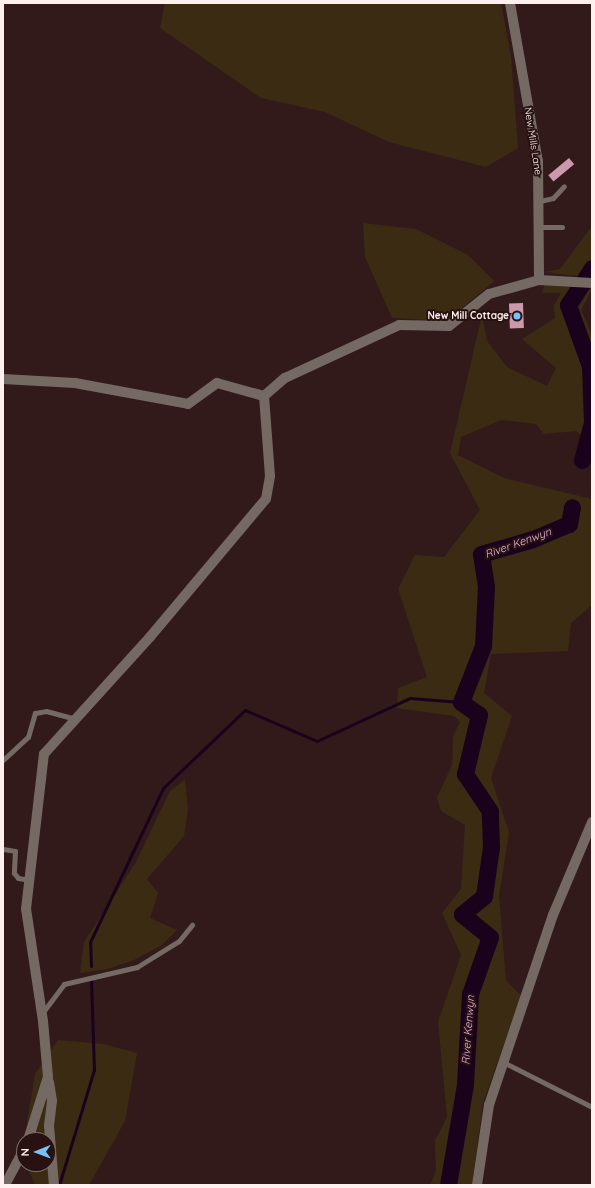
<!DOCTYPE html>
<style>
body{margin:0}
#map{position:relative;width:595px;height:1188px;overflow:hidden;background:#321a1a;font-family:Quicksand,sans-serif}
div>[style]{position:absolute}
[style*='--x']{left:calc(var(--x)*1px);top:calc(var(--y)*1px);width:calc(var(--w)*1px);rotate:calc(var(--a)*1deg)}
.green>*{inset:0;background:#3b2b13}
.stream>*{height:3px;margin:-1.5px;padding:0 1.5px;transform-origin:1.5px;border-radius:1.5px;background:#1b021c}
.river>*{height:17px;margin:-8.5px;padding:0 8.5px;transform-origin:8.5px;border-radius:8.5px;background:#1b021c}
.building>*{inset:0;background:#cb99ab;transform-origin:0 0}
.service>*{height:5px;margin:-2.5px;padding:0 2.5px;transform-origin:2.5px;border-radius:2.5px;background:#756964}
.minor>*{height:10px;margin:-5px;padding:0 5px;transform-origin:5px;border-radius:5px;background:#756964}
.dots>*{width:11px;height:11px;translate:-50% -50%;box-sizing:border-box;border:2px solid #271111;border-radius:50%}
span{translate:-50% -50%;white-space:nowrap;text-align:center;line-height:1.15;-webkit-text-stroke:4px #271111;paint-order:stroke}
.street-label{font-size:10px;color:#fef0ef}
.poi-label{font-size:10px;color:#fef0ef;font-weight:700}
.right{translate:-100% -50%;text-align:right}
.water-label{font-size:11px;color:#eab3e9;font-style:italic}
.frame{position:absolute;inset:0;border:4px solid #fef0ef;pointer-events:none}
.north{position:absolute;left:16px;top:1132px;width:40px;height:40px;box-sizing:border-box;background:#271111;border:1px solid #7d6a6a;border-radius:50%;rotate:269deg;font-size:11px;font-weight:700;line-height:16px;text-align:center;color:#fef0ef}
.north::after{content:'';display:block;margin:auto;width:14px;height:18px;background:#79bff8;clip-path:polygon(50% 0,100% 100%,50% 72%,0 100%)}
</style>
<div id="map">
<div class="green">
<div style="clip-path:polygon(165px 3px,501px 3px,511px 57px,518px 148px,486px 167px,389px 142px,325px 112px,261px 98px,160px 28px)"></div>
<div style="clip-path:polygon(363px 223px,416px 229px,468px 255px,494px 281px,447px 321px,392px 318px,365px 257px)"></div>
<div style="clip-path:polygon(592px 226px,592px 278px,544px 272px,560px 269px)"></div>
<div style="clip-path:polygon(545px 284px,592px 290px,581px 310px,592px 334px,592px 443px,576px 431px,544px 434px,536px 424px,501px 420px,461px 437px,458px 455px,504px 478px,592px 499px,592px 605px,571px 623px,568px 651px,491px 654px,484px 693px,512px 716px,491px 778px,509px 832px,499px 896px,506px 980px,521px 996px,483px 1103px,472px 1185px,430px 1185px,436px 1170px,435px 1141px,447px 1117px,438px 1022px,461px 955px,442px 913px,461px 889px,465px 825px,441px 811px,437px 798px,452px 765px,453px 736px,460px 722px,454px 716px,397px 708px,398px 688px,427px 677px,398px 589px,415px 555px,444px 557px,480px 510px,450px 453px,482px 315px,487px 341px,507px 367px,547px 386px,556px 368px,522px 339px,555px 318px,554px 305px,561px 293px,542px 293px)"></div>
<div style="clip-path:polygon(185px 780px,188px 810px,184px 836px,147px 879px,158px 893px,150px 918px,177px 930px,162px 945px,134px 960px,108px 969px,80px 973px,84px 942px,136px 862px,170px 791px)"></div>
<div style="clip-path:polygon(58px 1040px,103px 1044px,137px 1053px,125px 1121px,89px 1185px,35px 1185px,30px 1173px,29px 1164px,48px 1164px,48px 1140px,28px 1140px,27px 1122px,35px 1074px)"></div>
</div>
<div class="stream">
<div style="--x:91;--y:966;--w:24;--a:-92"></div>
<div style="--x:90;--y:942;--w:170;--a:-64.6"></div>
<div style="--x:163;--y:788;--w:113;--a:-43.6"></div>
<div style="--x:245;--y:710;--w:78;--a:23.3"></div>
<div style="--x:317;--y:741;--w:102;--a:-24.8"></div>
<div style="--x:410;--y:698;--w:51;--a:4.5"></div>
<div style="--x:59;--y:1185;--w:120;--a:-73.1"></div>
<div style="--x:94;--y:1070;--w:89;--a:-91.9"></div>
</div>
<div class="river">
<div style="--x:582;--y:460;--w:38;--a:-75"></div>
<div style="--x:592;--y:423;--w:57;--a:-92"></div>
<div style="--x:590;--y:366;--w:65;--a:-109.8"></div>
<div style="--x:568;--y:305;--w:44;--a:-57"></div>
<div style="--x:448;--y:1185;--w:102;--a:-80.4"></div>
<div style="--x:465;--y:1084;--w:90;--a:-86.8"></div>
<div style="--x:470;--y:994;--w:60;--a:-70.7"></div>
<div style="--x:490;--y:937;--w:36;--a:-141"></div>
<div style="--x:462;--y:914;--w:28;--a:-39"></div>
<div style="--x:484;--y:896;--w:49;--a:-81.9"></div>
<div style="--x:491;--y:847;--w:36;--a:-92"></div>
<div style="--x:490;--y:811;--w:45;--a:-124"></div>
<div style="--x:465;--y:774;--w:61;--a:-76.7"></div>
<div style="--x:479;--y:715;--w:22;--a:-144"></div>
<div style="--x:461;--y:702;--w:60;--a:-68.6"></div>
<div style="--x:483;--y:646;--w:60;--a:-87.1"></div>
<div style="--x:486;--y:586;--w:32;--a:-99"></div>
<div style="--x:481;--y:554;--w:54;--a:-16.1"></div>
<div style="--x:533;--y:539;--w:39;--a:-23"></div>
<div style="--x:569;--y:524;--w:17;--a:-80"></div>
</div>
<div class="building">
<div style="left:569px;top:158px;width:8px;height:27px;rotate:50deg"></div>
<div style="left:523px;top:303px;width:25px;height:14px;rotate:88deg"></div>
</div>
<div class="service">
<div style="--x:540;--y:201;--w:13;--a:-13"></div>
<div style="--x:553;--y:198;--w:16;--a:-47"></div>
<div style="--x:540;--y:227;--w:22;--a:0"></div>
<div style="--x:3;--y:760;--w:34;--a:-43"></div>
<div style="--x:28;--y:737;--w:25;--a:-74"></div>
<div style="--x:35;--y:713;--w:11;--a:-10"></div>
<div style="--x:46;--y:711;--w:31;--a:15"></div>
<div style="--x:3;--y:849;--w:12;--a:9"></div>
<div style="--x:15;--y:851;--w:22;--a:93"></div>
<div style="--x:14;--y:873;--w:6;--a:51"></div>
<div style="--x:18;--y:878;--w:11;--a:10"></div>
<div style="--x:43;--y:1012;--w:35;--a:-53"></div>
<div style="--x:64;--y:984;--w:75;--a:-13.1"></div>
<div style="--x:137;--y:967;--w:49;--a:-31.8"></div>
<div style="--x:179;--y:941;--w:21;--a:-51"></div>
<div style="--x:505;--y:1063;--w:97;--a:26.8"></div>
</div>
<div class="minor">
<div style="--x:510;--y:3;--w:160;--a:80"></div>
<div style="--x:538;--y:161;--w:119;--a:89.5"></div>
<div style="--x:3;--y:379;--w:72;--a:3.2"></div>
<div style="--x:75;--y:383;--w:115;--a:10.5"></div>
<div style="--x:188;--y:404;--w:36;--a:-36"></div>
<div style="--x:217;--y:383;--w:49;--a:15.5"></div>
<div style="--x:264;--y:396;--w:28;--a:-41"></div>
<div style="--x:285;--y:378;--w:126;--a:-24.9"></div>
<div style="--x:399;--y:325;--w:50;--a:1.1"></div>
<div style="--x:449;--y:326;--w:51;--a:-38.7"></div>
<div style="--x:489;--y:294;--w:52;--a:-15.6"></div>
<div style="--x:539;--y:280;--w:53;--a:3.2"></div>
<div style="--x:49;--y:1082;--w:19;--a:81"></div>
<div style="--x:52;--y:1101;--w:25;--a:97"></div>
<div style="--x:49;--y:1126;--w:59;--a:85.2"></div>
<div style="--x:28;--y:1140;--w:66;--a:-72.4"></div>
<div style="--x:48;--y:1077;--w:56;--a:-95.1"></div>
<div style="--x:43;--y:1021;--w:113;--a:-98.6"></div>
<div style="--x:26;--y:909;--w:156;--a:-83.4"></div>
<div style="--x:44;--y:754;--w:158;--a:-47.8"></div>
<div style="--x:150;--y:637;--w:180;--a:-50"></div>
<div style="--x:266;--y:499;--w:23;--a:-80"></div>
<div style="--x:270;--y:476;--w:80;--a:-94.3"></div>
<div style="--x:5;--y:1185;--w:40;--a:-62"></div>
<div style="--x:477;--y:1185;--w:81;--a:-81.5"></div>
<div style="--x:489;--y:1105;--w:200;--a:-71.4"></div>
<div style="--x:553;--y:915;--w:101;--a:-67.2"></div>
</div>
<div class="dots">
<div style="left:517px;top:316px;background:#79bff8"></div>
</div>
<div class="street-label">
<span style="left:533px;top:141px;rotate:81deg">New Mills Lane</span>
</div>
<div class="poi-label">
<span class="right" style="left:509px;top:316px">New Mill Cottage</span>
</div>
<div class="water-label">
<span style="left:518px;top:543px;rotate:-20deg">River Kenwyn</span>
<span style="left:468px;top:1030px;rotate:-86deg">River Kenwyn</span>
</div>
<div class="frame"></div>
<div class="north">N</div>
</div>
